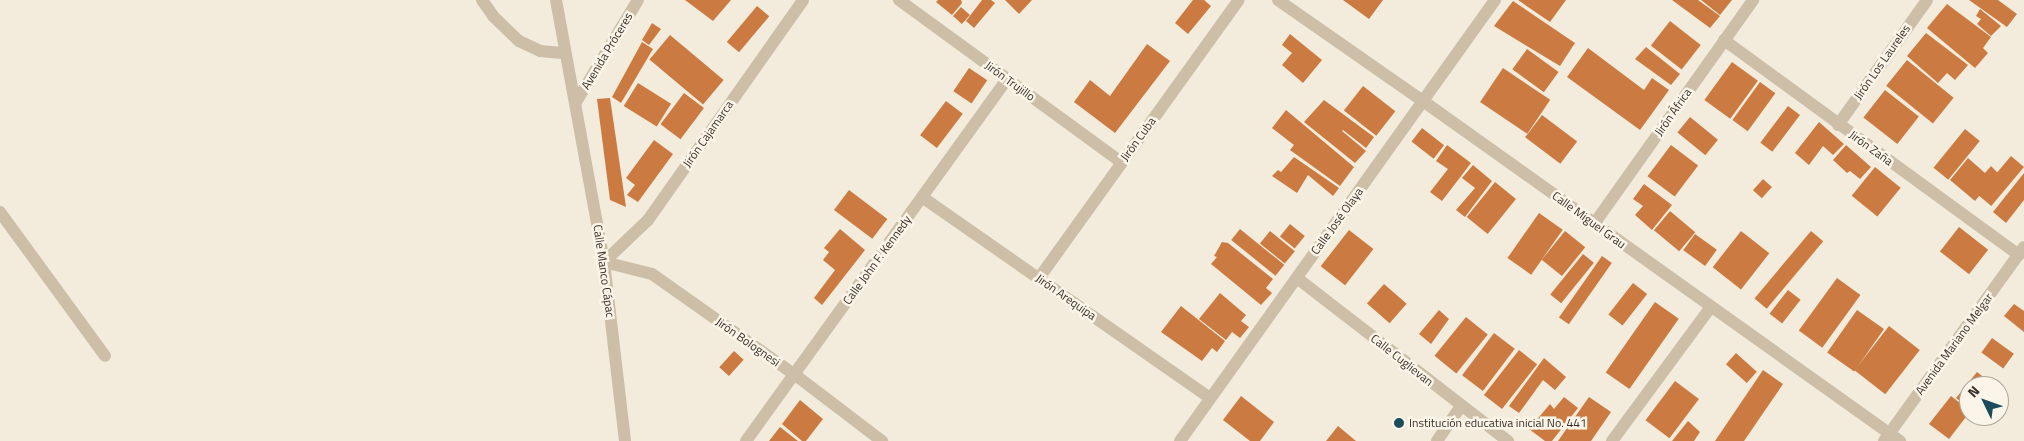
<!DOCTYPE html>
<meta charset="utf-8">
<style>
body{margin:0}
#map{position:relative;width:2024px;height:441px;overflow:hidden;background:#f3ecdc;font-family:"Titillium Web",sans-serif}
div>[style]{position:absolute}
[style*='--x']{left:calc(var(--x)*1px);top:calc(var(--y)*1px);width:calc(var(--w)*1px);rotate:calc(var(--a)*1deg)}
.building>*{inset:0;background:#cb7b41;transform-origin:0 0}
.minor>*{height:12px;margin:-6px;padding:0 6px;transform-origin:6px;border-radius:6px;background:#ccbea7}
.dots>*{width:14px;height:14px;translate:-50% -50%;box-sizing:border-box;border:2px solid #faf5e8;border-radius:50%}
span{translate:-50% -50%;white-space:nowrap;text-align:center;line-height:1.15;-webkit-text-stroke:5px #faf5e8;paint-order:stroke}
.street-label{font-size:12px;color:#383028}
.poi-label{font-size:12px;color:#383028}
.left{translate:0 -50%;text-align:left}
.north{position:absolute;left:1959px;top:376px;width:50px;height:50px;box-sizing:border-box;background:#faf5e8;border:1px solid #aca69b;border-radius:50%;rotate:312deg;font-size:14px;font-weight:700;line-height:20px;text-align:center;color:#383028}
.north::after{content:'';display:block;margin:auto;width:18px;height:22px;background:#1b4c5c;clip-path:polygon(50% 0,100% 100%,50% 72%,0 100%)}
</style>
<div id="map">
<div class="building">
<div style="clip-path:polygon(685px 0,731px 0,713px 21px)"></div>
<div style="clip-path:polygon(938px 0,961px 0,962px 3px,952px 15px,936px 2px)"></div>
<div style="clip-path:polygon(982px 0,991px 0,995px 3px,974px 28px,966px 21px)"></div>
<div style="clip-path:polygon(1005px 0,1032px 0,1019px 14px)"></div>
<div style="clip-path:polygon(1193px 0,1204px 0,1211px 6px,1188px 34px,1175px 23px)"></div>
<div style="clip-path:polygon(1343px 0,1383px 0,1369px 19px)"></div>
<div style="clip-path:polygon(1518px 0,1566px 0,1550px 22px)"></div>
<div style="clip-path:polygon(1672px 0,1698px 0,1720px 16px,1710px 28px)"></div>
<div style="clip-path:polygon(1701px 0,1732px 0,1720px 15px)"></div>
<div style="clip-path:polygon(1969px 0,1998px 0,2017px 14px,2007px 27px)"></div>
<div style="clip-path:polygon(1513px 1px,1575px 43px,1560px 66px,1494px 26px)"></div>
<div style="clip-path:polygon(1947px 4px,1991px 37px,1983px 48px,1988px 53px,1975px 68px,1927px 28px)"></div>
<div style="left:757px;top:6px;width:16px;height:47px;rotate:40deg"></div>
<div style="left:961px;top:7px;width:12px;height:12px;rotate:42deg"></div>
<div style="clip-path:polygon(1980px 9px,2001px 26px,1991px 36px,1977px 24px,1981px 19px,1976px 16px)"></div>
<div style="left:1670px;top:21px;width:39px;height:31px;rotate:38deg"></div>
<div style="clip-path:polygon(652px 23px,661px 29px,649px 45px,642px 40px)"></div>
<div style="clip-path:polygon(1926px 33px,1968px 65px,1955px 80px,1947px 73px,1938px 83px,1907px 56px)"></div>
<div style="clip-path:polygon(1290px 34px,1322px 60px,1303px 83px,1282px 65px,1292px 53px,1282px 45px)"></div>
<div style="left:670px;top:35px;width:70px;height:32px;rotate:40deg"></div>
<div style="clip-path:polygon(642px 42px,653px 49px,621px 103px,612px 97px)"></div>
<div style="clip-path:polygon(1147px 44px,1170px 61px,1115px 133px,1074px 102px,1090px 80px,1110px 96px)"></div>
<div style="clip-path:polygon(1646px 47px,1680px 74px,1671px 85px,1635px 59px)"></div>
<div style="clip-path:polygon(1588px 48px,1644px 90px,1652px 78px,1669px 90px,1640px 130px,1567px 77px)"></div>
<div style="left:1527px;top:49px;width:39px;height:25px;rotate:36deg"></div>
<div style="left:1907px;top:60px;width:60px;height:33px;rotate:39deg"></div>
<div style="left:1732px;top:62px;width:32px;height:47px;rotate:36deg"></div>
<div style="left:969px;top:68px;width:22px;height:28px;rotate:34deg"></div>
<div style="left:1503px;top:68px;width:57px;height:41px;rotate:34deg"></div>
<div style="left:1760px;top:82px;width:19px;height:47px;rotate:36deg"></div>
<div style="left:638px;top:83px;width:39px;height:27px;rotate:32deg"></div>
<div style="left:1363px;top:86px;width:41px;height:31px;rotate:38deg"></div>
<div style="left:1885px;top:90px;width:43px;height:35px;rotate:38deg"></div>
<div style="left:684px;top:93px;width:25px;height:39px;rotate:37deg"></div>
<div style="clip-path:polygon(610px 98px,626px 207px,610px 200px,597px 99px)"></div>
<div style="clip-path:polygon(1324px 100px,1374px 137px,1366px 148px,1343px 130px,1342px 131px,1366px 151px,1355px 163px,1304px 122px)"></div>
<div style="left:946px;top:101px;width:21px;height:43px;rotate:37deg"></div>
<div style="left:1788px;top:106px;width:15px;height:46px;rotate:37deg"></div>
<div style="clip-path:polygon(1286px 110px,1354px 167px,1340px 186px,1290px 150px,1294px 145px,1272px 128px)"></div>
<div style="left:1542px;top:115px;width:44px;height:28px;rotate:37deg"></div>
<div style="left:1690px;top:117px;width:36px;height:20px;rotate:39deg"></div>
<div style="clip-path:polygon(1819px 122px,1844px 144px,1833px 155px,1823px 146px,1809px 165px,1795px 153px)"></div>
<div style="left:1422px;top:128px;width:28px;height:17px;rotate:38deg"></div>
<div style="left:1965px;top:129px;width:19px;height:50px;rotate:39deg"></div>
<div style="clip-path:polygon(654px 140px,673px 154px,638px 202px,627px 195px,635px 185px,626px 178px)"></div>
<div style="clip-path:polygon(1447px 145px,1471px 163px,1442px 201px,1430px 192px,1448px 169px,1436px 161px)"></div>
<div style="left:1671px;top:145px;width:34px;height:39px;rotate:37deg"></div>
<div style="clip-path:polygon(1846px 145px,1871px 167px,1860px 179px,1850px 171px,1847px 173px,1833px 160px)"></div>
<div style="left:2011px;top:156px;width:17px;height:51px;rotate:40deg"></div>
<div style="clip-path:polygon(1294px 157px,1339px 188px,1333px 196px,1308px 175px,1297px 193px,1272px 176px,1278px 170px,1281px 172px)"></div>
<div style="clip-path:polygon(1968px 158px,1985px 173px,1991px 166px,1998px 173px,1975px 201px,1950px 180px)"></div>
<div style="clip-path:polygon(1473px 165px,1492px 181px,1465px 217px,1456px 210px,1475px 188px,1462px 178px)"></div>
<div style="left:1875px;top:167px;width:33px;height:37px;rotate:39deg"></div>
<div style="clip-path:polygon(2024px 173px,2024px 200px,2006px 223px,1993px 212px)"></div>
<div style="left:1763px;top:179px;width:12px;height:15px;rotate:42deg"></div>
<div style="left:1495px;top:182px;width:27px;height:45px;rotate:39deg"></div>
<div style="clip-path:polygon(1644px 184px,1672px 205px,1652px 230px,1635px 215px,1643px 206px,1633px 199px)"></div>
<div style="left:849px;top:190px;width:48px;height:25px;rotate:37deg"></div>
<div style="left:1670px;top:211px;width:33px;height:25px;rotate:40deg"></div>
<div style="left:1539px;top:213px;width:29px;height:55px;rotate:35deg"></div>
<div style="left:1290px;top:224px;width:19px;height:16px;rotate:39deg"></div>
<div style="left:1959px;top:227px;width:37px;height:31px;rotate:38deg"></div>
<div style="clip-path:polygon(840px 229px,865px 250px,822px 305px,814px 298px,835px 270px,823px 260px,829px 252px,824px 248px)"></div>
<div style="left:1240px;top:229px;width:57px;height:14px;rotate:39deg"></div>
<div style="left:1349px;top:230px;width:31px;height:46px;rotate:38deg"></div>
<div style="left:1270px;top:231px;width:32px;height:16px;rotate:39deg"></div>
<div style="left:1565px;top:231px;width:26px;height:37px;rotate:39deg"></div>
<div style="left:1741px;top:231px;width:36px;height:46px;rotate:38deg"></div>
<div style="left:1811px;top:231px;width:16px;height:88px;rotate:40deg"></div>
<div style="left:1695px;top:234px;width:27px;height:20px;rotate:36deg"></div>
<div style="clip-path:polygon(1222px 242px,1228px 243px,1273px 279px,1266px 288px,1272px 293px,1261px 305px,1211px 264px,1217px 257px,1214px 256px)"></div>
<div style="left:1583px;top:254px;width:14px;height:52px;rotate:39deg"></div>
<div style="left:1602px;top:256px;width:12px;height:75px;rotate:35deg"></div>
<div style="left:1837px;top:278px;width:29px;height:65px;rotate:36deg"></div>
<div style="left:1633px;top:283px;width:18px;height:40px;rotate:38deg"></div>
<div style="left:1384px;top:284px;width:30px;height:26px;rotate:41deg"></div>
<div style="left:1788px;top:290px;width:16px;height:30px;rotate:38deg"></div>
<div style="clip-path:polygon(1220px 293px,1246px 315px,1241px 321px,1249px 327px,1240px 338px,1232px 332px,1226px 340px,1199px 319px)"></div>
<div style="left:1655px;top:302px;width:29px;height:86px;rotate:35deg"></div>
<div style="clip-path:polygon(2014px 304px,2024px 311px,2024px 332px,2004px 316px)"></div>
<div style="clip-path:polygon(1181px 306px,1225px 341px,1217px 352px,1212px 348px,1202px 361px,1161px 332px)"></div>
<div style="clip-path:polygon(1439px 310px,1449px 319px,1431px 344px,1419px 334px)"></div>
<div style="left:1857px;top:310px;width:33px;height:52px;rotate:35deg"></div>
<div style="left:1466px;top:317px;width:28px;height:50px;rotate:39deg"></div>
<div style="left:1889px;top:326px;width:39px;height:56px;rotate:38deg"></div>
<div style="left:1494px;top:333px;width:26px;height:53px;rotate:37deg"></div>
<div style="left:1992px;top:338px;width:27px;height:18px;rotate:36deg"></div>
<div style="left:1519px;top:350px;width:23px;height:57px;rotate:38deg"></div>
<div style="left:734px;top:351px;width:13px;height:22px;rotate:42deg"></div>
<div style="left:1736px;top:353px;width:28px;height:15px;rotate:42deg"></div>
<div style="clip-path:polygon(1544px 358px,1566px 377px,1555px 390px,1543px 380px,1519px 413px,1509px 406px)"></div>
<div style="clip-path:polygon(1763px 370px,1783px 384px,1744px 441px,1715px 441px)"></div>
<div style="clip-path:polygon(1977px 372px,1995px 386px,1969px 386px,1969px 408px,1956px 398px)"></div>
<div style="left:1675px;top:381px;width:30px;height:49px;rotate:37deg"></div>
<div style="clip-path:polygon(1241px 396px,1274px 422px,1260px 441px,1250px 441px,1223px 420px)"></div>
<div style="clip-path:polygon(1951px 396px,1969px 410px,1969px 413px,1949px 439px,1929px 424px)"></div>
<div style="clip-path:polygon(1564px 397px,1578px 408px,1552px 441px,1545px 441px,1529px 429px,1550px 404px,1554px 409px)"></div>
<div style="clip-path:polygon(1589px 397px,1611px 412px,1591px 441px,1558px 441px)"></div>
<div style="clip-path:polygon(800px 400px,823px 419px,806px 441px,802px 441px,782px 424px)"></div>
<div style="clip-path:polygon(1688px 421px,1700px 432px,1694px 441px,1672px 441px)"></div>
<div style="clip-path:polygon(1338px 426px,1356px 441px,1326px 441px)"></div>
<div style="clip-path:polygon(780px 427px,798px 441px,769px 441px)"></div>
</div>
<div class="minor">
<div style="--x:482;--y:0;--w:19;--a:55"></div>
<div style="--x:493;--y:16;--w:36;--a:44"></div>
<div style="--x:519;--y:41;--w:23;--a:25"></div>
<div style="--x:540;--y:51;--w:25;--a:5"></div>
<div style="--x:556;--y:0;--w:266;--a:79.6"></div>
<div style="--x:604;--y:262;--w:180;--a:83.3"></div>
<div style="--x:899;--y:0;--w:275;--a:36.1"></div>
<div style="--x:1278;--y:0;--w:177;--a:34.9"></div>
<div style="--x:1423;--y:101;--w:586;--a:35.48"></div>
<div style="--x:1724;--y:40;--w:365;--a:36.1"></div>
<div style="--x:576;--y:102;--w:119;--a:-58.7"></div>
<div style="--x:1838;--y:125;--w:153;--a:-54.5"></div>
<div style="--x:922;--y:197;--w:351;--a:34.9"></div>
<div style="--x:0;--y:212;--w:178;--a:53.9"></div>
<div style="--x:1594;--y:224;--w:275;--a:-54.6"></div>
<div style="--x:604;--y:262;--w:49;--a:14"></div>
<div style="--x:652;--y:274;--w:174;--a:35.2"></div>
<div style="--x:794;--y:374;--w:111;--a:37.3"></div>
<div style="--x:604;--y:262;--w:61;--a:-43.7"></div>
<div style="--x:648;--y:220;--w:269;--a:-54.8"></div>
<div style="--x:1039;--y:278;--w:342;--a:-54.3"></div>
<div style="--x:1297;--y:278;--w:267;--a:37.7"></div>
<div style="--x:746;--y:441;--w:446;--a:-54.2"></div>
<div style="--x:1180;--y:441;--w:542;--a:-54.46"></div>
<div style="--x:1437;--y:441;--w:42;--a:-55.6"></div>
<div style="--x:1612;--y:441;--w:165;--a:-53.6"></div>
<div style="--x:1884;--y:441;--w:239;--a:-54.2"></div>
</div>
<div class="dots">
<div style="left:1399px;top:423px;background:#1b4c5c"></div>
</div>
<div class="street-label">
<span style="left:607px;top:51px;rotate:-59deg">Avenida Próceres</span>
<span style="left:1882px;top:62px;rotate:-55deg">Jirón Los Laureles</span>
<span style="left:1010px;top:81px;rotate:36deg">Jirón Trujillo</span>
<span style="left:1673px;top:112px;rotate:-55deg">Jirón África</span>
<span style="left:708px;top:134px;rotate:-55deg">Jirón Cajamarca</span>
<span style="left:1138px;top:139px;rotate:-54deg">Jirón Cuba</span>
<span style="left:1871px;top:148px;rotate:36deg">Jirón Zaña</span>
<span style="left:1589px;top:220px;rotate:36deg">Calle Miguel Grau</span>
<span style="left:1337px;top:221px;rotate:-54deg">Calle José Olaya</span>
<span style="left:877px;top:260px;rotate:-54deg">Calle John F. Kennedy</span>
<span style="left:604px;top:271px;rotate:82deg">Calle Manco Cápac</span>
<span style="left:1066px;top:297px;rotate:35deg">Jirón Arequipa</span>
<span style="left:748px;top:342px;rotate:35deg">Jirón Bolognesi</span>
<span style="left:1954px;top:344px;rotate:-54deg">Avenida Mariano Melgar</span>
<span style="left:1402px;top:360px;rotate:38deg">Calle Cuglievan</span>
</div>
<div class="poi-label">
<span class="left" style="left:1409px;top:423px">Institución educativa inicial No. 441</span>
</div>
<div class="north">N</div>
</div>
